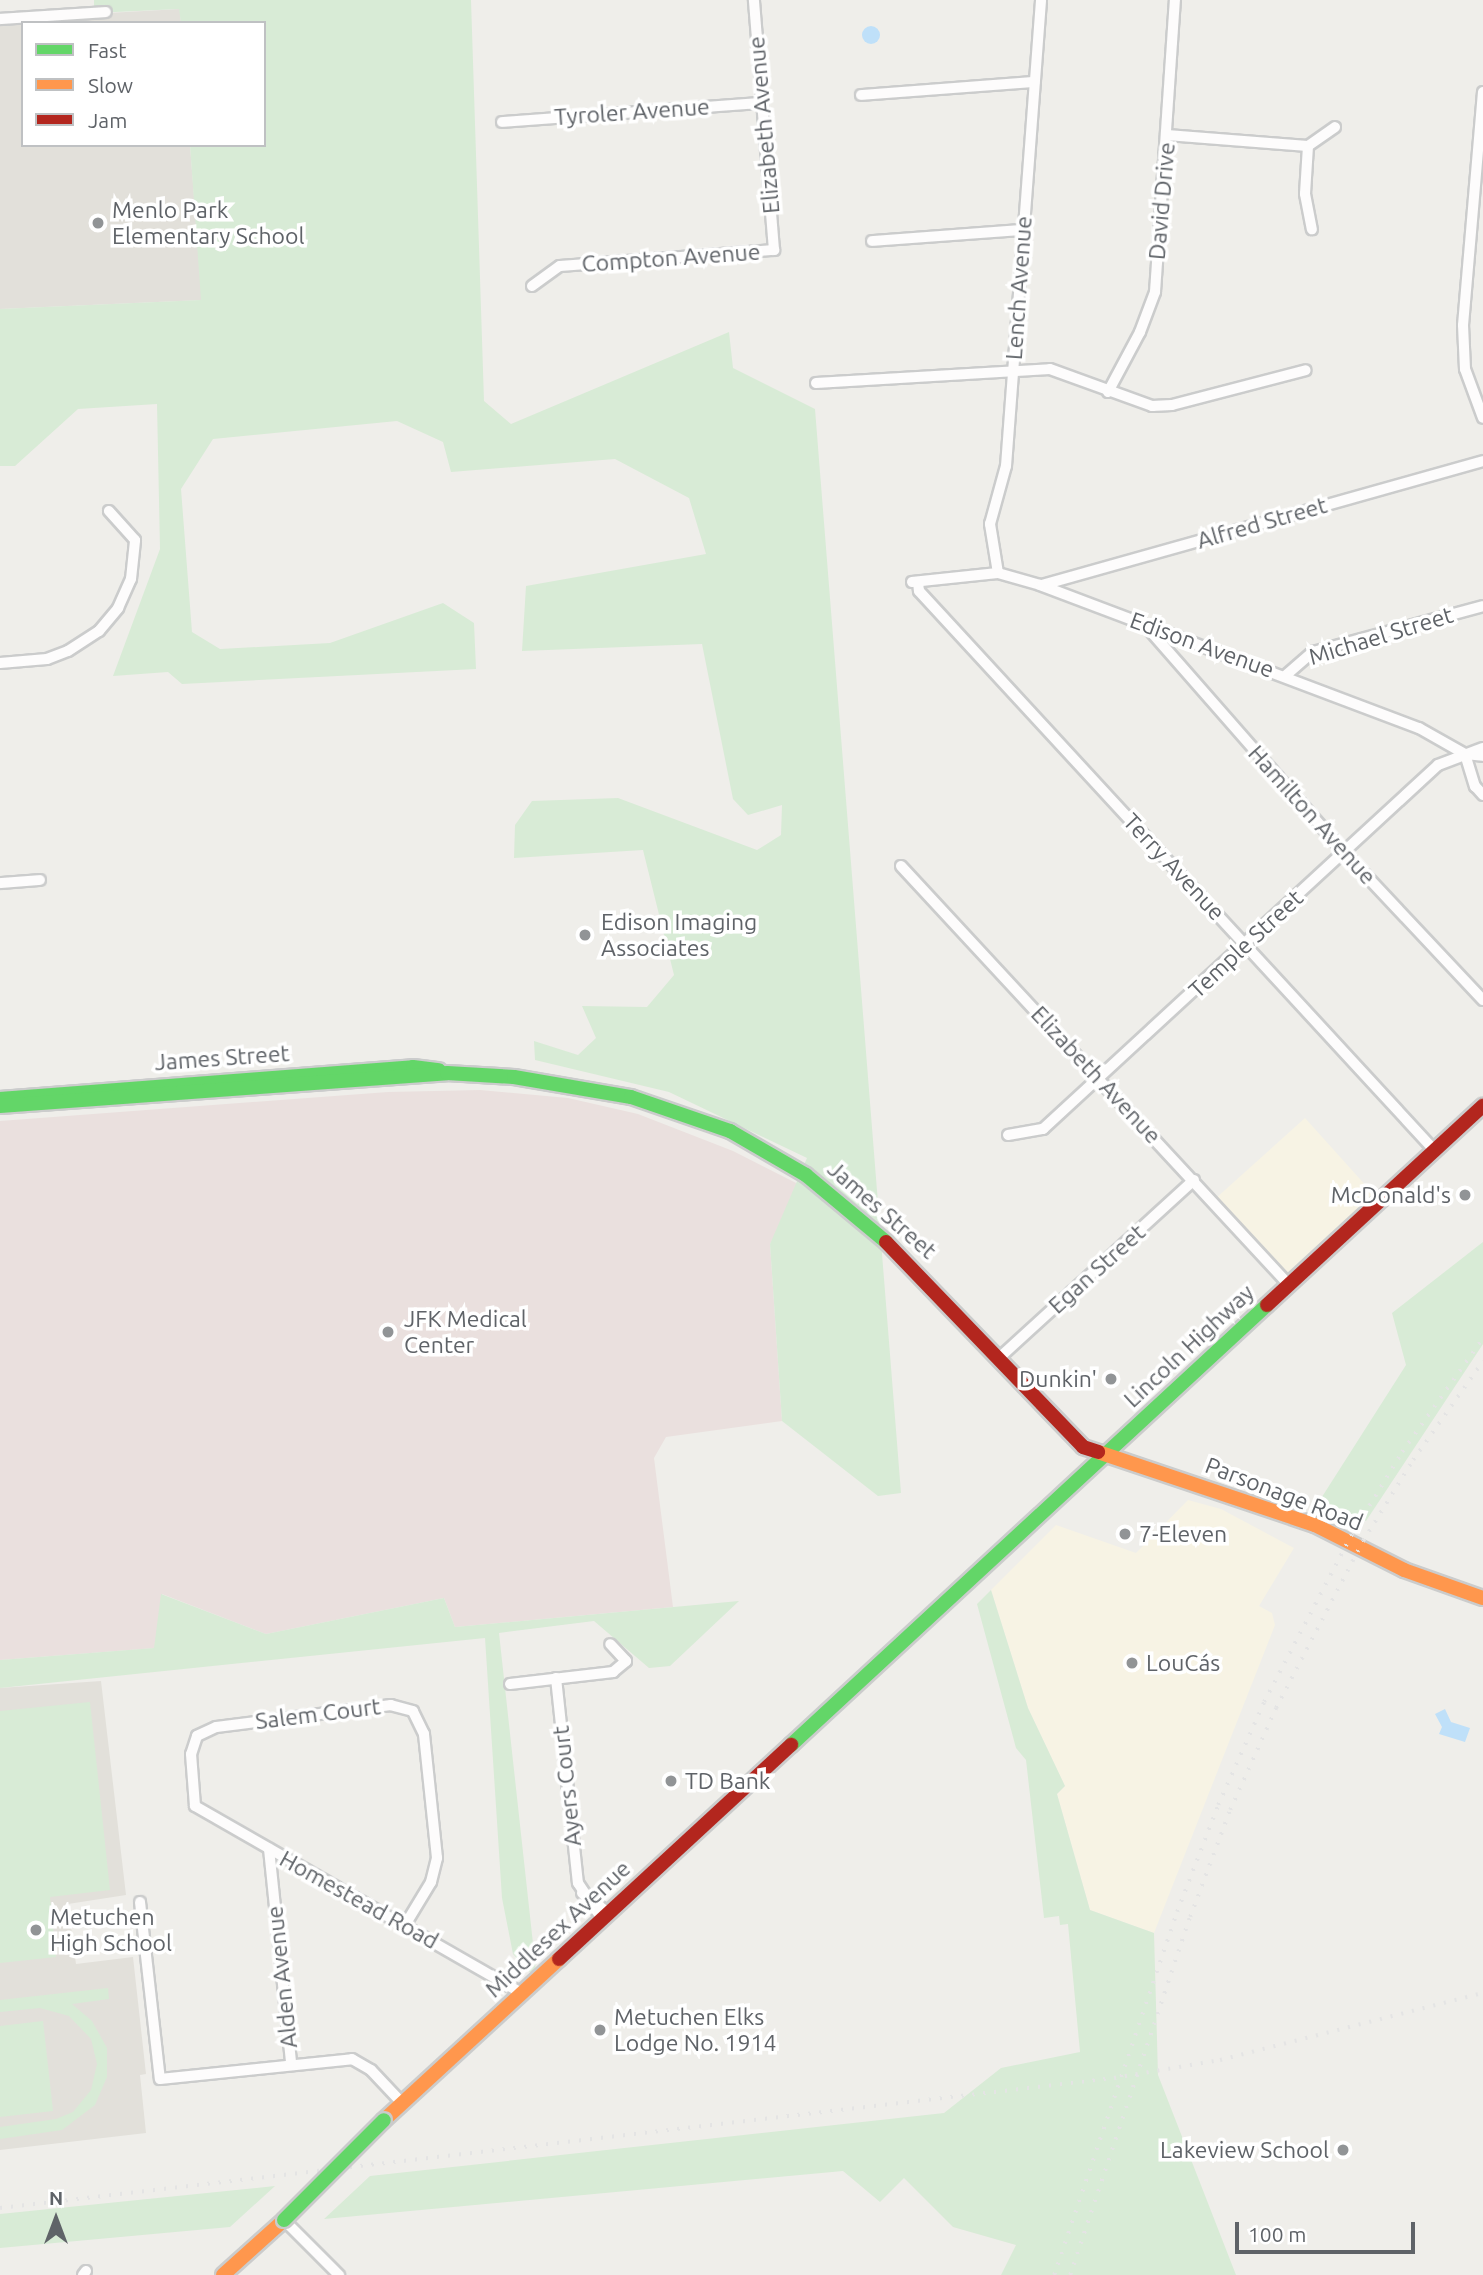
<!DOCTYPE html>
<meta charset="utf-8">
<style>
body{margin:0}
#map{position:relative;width:1483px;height:2275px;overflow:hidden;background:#efeeea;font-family:Ubuntu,sans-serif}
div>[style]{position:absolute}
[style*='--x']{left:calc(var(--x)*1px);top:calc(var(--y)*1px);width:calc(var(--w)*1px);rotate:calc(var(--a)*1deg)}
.commercial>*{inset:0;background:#f7f3e4;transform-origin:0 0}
.education>*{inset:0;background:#e2e0da}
.medical>*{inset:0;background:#eae0de}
.green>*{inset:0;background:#d8ebd6}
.water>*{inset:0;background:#bfe0f9}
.round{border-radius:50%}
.roads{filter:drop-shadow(2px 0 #cbcccc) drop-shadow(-2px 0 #cbcccc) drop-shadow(0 2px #cbcccc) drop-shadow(0 -2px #cbcccc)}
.street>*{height:10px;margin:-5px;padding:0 5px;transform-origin:5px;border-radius:5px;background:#fdfcfc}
.fast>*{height:14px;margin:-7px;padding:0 7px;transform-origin:7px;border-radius:7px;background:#63d668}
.slow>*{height:14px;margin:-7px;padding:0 7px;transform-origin:7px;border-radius:7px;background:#ff974d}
.jam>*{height:14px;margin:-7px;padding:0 7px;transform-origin:7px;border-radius:7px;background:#b3261e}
.rail>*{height:3.5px;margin-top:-1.75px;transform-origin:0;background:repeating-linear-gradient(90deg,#e4e4e4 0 2px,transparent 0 11px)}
.bridges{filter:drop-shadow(2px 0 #cacacb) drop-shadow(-2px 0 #cacacb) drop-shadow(0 2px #cacacb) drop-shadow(0 -2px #cacacb)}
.fast-bridge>*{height:14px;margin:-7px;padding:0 7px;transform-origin:7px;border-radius:7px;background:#63d668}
.dots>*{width:19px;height:19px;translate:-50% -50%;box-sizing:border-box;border:4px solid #fff;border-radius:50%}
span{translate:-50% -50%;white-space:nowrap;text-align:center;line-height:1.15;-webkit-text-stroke:7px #fff;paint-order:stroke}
.street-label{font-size:23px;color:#5f6368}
.poi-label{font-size:23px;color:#5f6368}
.left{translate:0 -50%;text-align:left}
.right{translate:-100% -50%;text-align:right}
.legend{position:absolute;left:21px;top:21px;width:245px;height:126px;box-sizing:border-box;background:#fff;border:2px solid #bfc1c3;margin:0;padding:9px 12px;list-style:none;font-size:21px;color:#5f6368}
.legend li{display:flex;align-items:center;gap:14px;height:35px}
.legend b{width:35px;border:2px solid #bfc1c3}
.north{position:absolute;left:21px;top:2184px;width:70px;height:70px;-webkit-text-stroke:5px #fff;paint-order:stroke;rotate:0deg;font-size:19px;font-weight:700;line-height:28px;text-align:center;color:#5f6368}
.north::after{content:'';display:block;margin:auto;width:24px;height:32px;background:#5f6368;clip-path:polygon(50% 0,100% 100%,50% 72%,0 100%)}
.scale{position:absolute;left:1235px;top:2222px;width:180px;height:32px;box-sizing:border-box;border:4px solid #5f6368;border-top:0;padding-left:9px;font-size:21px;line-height:24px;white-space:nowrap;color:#5f6368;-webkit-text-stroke:5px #fff;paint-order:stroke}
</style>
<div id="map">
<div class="commercial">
<div style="left:1305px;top:1118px;width:113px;height:123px;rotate:48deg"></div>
<div style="clip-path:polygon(1188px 1500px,1221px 1509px,1294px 1548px,1259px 1606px,1272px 1613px,1275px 1625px,1154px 1933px,1090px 1910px,1057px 1794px,1065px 1786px,1028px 1708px,991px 1590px,1056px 1525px,1136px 1553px)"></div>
</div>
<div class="education">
<div style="clip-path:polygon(180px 9px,181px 23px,23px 23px,23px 145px,190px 145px,202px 300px,0 309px,0 19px)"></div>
<div style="clip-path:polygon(101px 1681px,126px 1895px,68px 1904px,76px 1964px,133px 1957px,146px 2074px,140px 2075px,146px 2133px,0 2150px,0 1688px)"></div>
</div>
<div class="medical">
<div style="clip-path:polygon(480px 1090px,568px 1098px,638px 1114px,733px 1151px,802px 1186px,770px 1244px,782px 1421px,666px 1437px,654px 1458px,673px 1607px,455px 1627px,444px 1598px,266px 1634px,162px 1594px,155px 1648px,0 1660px,0 1121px,388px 1092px)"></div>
</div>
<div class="green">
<div style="clip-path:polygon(94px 0,471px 0,484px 401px,511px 424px,729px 332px,733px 368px,815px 409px,901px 1493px,878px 1496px,782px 1421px,770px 1244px,807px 1158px,669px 1092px,535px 1060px,534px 1041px,578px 1055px,596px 1038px,582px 1006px,647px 1007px,674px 975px,643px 850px,514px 858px,515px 825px,532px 801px,618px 798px,757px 850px,781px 835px,782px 805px,748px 815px,733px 799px,702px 644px,522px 651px,526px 586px,706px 554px,689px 498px,615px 459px,451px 472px,443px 442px,397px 421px,213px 439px,181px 489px,192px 632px,220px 649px,330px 643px,443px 603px,474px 623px,476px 669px,182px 684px,168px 672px,113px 676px,160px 549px,157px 404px,78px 409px,15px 466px,0 466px,0 309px,201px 300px,190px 145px,264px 145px,264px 23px,181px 23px,179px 9px,94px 13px)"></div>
<div style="clip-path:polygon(1483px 1242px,1483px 1344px,1366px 1521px,1320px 1500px,1406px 1365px,1392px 1313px)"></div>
<div style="clip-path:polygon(991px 1590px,1028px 1708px,1065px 1786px,1057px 1794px,1090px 1910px,1154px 1933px,1158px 2075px,1236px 2275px,1001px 2275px,1016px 2245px,953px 2227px,904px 2178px,880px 2202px,843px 2171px,324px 2219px,370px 2176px,944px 2113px,1001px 2068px,1080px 2052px,1068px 1924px,1060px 1925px,1059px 1916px,1044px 1918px,1026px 1760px,1016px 1748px,977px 1604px)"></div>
<div style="clip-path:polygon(161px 1594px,266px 1634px,444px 1598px,455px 1627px,739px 1601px,670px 1666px,649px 1668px,594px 1621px,499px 1633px,537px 1980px,513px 1954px,502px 1898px,485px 1638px,0 1688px,0 1660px,154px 1648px)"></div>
<div style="clip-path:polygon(90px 1702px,110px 1890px,50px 1897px,56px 1957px,0 1963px,0 1711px)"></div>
<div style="clip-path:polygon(108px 1988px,109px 1999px,72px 2004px,92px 2021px,107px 2048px,107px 2077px,95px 2105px,62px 2130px,0 2139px,0 2127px,56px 2119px,73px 2112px,91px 2090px,97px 2064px,91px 2039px,69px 2016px,40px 2008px,0 2012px,0 2000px)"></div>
<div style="clip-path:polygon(43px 2021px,53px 2111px,0 2117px,0 2026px)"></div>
<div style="clip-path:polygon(275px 2186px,230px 2227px,0 2248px,0 2214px)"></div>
</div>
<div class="water">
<div class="round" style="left:862px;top:26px;width:18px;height:18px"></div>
<div style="clip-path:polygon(1445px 1709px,1451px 1722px,1470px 1728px,1465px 1742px,1439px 1734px,1442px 1727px,1435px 1714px)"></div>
</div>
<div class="roads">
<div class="street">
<div style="--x:0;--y:19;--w:106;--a:-3.8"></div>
<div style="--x:1483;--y:92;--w:234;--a:94.9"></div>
<div style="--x:1463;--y:325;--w:44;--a:87.4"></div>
<div style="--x:1465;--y:369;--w:52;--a:69.8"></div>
<div style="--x:861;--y:95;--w:174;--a:-4.3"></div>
<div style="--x:502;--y:122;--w:260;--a:-4.2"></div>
<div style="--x:1167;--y:135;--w:141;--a:4.5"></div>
<div style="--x:1308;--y:146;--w:33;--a:-35"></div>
<div style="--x:1308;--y:146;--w:48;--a:93.6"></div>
<div style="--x:1305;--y:194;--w:36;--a:79"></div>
<div style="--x:872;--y:241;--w:151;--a:-4.2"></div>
<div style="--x:532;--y:286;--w:34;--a:-36"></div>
<div style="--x:560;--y:266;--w:215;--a:-4.3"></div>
<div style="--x:774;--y:250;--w:251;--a:-94.6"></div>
<div style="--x:816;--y:383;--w:234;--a:-3.4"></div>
<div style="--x:1050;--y:369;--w:109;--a:19.9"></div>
<div style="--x:1152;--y:406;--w:20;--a:-3"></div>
<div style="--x:1172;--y:405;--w:138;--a:-14.6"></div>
<div style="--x:1108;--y:392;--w:68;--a:-61.9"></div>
<div style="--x:1140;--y:332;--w:43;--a:-69.4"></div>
<div style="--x:1155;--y:292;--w:293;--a:-86.1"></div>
<div style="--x:998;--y:573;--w:50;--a:-99.3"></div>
<div style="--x:990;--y:524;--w:60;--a:-74.6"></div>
<div style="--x:1006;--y:466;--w:467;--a:-85.7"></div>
<div style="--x:912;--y:582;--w:86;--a:-6"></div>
<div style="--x:998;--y:573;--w:44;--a:15.9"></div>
<div style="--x:1040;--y:585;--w:405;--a:20.7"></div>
<div style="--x:1419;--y:728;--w:53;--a:29.5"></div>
<div style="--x:1465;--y:754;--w:18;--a:6"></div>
<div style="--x:918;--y:582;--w:9;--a:84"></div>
<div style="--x:919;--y:591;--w:761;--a:47.34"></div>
<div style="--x:1042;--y:585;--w:458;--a:-15.7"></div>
<div style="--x:1146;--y:626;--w:300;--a:48.8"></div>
<div style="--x:1344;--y:852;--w:203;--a:46.8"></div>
<div style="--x:0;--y:663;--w:47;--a:-4.9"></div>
<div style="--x:47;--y:659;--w:22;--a:-21"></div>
<div style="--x:68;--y:651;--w:37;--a:-33"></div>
<div style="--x:99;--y:631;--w:30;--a:-50"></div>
<div style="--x:118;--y:608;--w:32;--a:-66"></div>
<div style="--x:131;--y:579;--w:39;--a:-84"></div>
<div style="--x:135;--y:540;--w:39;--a:-132"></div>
<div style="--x:1285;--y:676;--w:37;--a:-41"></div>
<div style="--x:1313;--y:652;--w:176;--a:-15.1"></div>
<div style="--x:1465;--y:754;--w:34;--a:73"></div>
<div style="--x:1475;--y:786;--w:12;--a:48"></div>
<div style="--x:901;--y:866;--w:571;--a:47.2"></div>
<div style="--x:0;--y:883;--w:40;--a:-4.3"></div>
<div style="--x:1008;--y:1135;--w:36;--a:-10"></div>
<div style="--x:1043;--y:1129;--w:537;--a:-42.66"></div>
<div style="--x:1438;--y:765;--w:48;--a:-20.7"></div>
<div style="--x:999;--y:1358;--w:264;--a:-42.4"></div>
<div style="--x:556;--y:1678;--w:206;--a:83.9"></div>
<div style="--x:578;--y:1883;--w:43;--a:56.3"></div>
<div style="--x:510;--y:1684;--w:104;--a:-6.6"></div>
<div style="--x:613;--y:1672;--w:17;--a:-40"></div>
<div style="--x:626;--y:1661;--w:23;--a:-133"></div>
<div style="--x:269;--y:1849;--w:215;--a:84.1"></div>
<div style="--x:582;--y:1893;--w:34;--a:37"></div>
<div style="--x:140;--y:1902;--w:178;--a:83.6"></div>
<div style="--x:160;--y:2079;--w:193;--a:-5.9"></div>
<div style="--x:352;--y:2059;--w:22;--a:30"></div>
<div style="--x:371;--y:2070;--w:47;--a:46.7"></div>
<div style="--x:405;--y:1925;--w:50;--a:-58.8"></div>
<div style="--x:431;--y:1882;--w:25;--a:-76"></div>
<div style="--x:437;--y:1858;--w:125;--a:-96"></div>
<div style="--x:424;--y:1734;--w:25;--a:-116"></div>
<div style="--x:413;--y:1711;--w:23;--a:-165"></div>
<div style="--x:391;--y:1705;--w:176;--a:172.8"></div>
<div style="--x:216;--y:1727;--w:21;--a:155"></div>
<div style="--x:197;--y:1736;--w:19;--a:108"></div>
<div style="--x:191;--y:1754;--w:52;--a:85.6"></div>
<div style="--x:195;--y:1806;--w:377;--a:29.8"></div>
<div style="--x:284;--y:2220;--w:78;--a:45"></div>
<div style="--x:83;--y:2275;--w:5;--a:-53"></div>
</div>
<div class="fast">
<div style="--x:0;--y:1099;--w:414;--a:-4.4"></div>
<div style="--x:413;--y:1067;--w:26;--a:7"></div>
<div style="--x:0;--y:1106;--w:448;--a:-4.2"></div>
<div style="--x:447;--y:1073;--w:67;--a:3.4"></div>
<div style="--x:514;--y:1077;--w:119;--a:9.7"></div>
<div style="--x:631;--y:1097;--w:105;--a:19"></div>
<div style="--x:730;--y:1131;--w:88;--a:30.1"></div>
<div style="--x:806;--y:1175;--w:104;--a:39.9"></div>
<div style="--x:791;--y:1745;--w:648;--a:-42.75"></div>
</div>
<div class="slow">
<div style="--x:1098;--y:1452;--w:229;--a:18.6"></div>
<div style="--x:1315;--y:1525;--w:100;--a:26.8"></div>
<div style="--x:1404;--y:1570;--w:84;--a:19.5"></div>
<div style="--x:384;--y:2120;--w:238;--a:-42.6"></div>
<div style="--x:223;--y:2275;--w:82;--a:-42"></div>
</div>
<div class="jam">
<div style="--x:886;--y:1242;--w:284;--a:46.1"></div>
<div style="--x:1083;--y:1447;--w:16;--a:18"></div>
<div style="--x:1267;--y:1305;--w:294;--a:-42.7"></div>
<div style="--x:559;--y:1959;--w:316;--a:-42.7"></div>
</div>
</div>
<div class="rail">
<div style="--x:0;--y:2208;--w:1122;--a:-6.66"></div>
<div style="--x:1114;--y:2078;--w:108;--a:-9.6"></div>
<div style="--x:1220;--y:2060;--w:271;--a:-14.3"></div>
<div style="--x:1054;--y:2275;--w:383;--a:-71.3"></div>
<div style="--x:1177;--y:1912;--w:115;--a:-69"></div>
<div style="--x:1218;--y:1805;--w:113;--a:-65.9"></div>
<div style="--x:1264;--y:1702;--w:190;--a:-62.4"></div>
<div style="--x:1352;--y:1534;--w:96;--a:-58.6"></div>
<div style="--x:1402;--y:1452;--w:140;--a:-54.6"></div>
<div style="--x:1070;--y:2275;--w:378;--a:-71.5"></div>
<div style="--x:1190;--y:1917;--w:114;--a:-69.5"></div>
<div style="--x:1230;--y:1810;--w:112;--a:-65.7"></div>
<div style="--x:1276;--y:1708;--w:188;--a:-62.5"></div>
<div style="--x:1363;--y:1541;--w:95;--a:-58.3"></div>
<div style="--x:1413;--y:1460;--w:121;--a:-54.7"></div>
</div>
<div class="bridges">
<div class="fast-bridge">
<div style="--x:284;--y:2220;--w:141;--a:-45"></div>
</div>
</div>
<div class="dots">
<div style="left:98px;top:223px;background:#919496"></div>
<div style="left:585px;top:935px;background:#919496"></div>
<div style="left:1465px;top:1195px;background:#919496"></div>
<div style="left:388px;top:1332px;background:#919496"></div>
<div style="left:1111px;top:1379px;background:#919496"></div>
<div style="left:1125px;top:1534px;background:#919496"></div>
<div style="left:1132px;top:1663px;background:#919496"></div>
<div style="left:671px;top:1781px;background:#919496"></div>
<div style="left:36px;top:1930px;background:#919496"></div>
<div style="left:600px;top:2030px;background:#919496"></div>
<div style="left:1343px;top:2150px;background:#919496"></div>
</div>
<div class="street-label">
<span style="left:632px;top:112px;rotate:-4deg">Tyroler Avenue</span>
<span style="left:764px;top:125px;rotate:-95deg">Elizabeth Avenue</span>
<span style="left:1162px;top:201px;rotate:-85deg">David Drive</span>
<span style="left:671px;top:258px;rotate:-4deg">Compton Avenue</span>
<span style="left:1019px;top:288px;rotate:-86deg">Lench Avenue</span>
<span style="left:1262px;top:523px;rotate:-16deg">Alfred Street</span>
<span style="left:1381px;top:636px;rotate:-17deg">Michael Street</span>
<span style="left:1202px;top:645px;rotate:20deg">Edison Avenue</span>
<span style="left:1312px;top:815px;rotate:48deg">Hamilton Avenue</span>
<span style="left:1174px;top:867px;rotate:47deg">Terry Avenue</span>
<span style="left:1246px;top:944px;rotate:-43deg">Temple Street</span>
<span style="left:222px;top:1058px;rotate:-4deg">James Street</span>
<span style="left:1096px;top:1075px;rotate:47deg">Elizabeth Avenue</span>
<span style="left:882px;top:1210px;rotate:41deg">James Street</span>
<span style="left:1097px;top:1269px;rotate:-42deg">Egan Street</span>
<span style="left:1189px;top:1346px;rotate:-43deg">Lincoln Highway</span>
<span style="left:1284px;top:1494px;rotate:21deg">Parsonage Road</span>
<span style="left:318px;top:1714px;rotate:-7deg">Salem Court</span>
<span style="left:567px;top:1786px;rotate:-96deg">Ayers Court</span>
<span style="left:359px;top:1900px;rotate:29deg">Homestead Road</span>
<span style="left:558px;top:1929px;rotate:-43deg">Middlesex Avenue</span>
<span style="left:282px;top:1977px;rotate:-96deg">Alden Avenue</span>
</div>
<div class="poi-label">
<span class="left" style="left:112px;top:223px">Menlo Park<br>Elementary School</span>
<span class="left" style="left:601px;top:935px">Edison Imaging<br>Associates</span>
<span class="right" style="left:1451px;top:1195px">McDonald's</span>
<span class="left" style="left:404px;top:1332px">JFK Medical<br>Center</span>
<span class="right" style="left:1097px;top:1379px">Dunkin'</span>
<span class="left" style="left:1139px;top:1534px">7-Eleven</span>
<span class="left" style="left:1146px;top:1663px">LouCás</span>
<span class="left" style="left:685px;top:1781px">TD Bank</span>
<span class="left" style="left:50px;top:1930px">Metuchen<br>High School</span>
<span class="left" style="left:614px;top:2030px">Metuchen Elks<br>Lodge No. 1914</span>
<span class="right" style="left:1329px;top:2150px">Lakeview School</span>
</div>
<ul class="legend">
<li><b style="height:9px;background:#63d668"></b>Fast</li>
<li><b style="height:9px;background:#ff974d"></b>Slow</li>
<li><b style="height:9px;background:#b3261e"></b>Jam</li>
</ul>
<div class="north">N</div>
<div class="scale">100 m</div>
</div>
